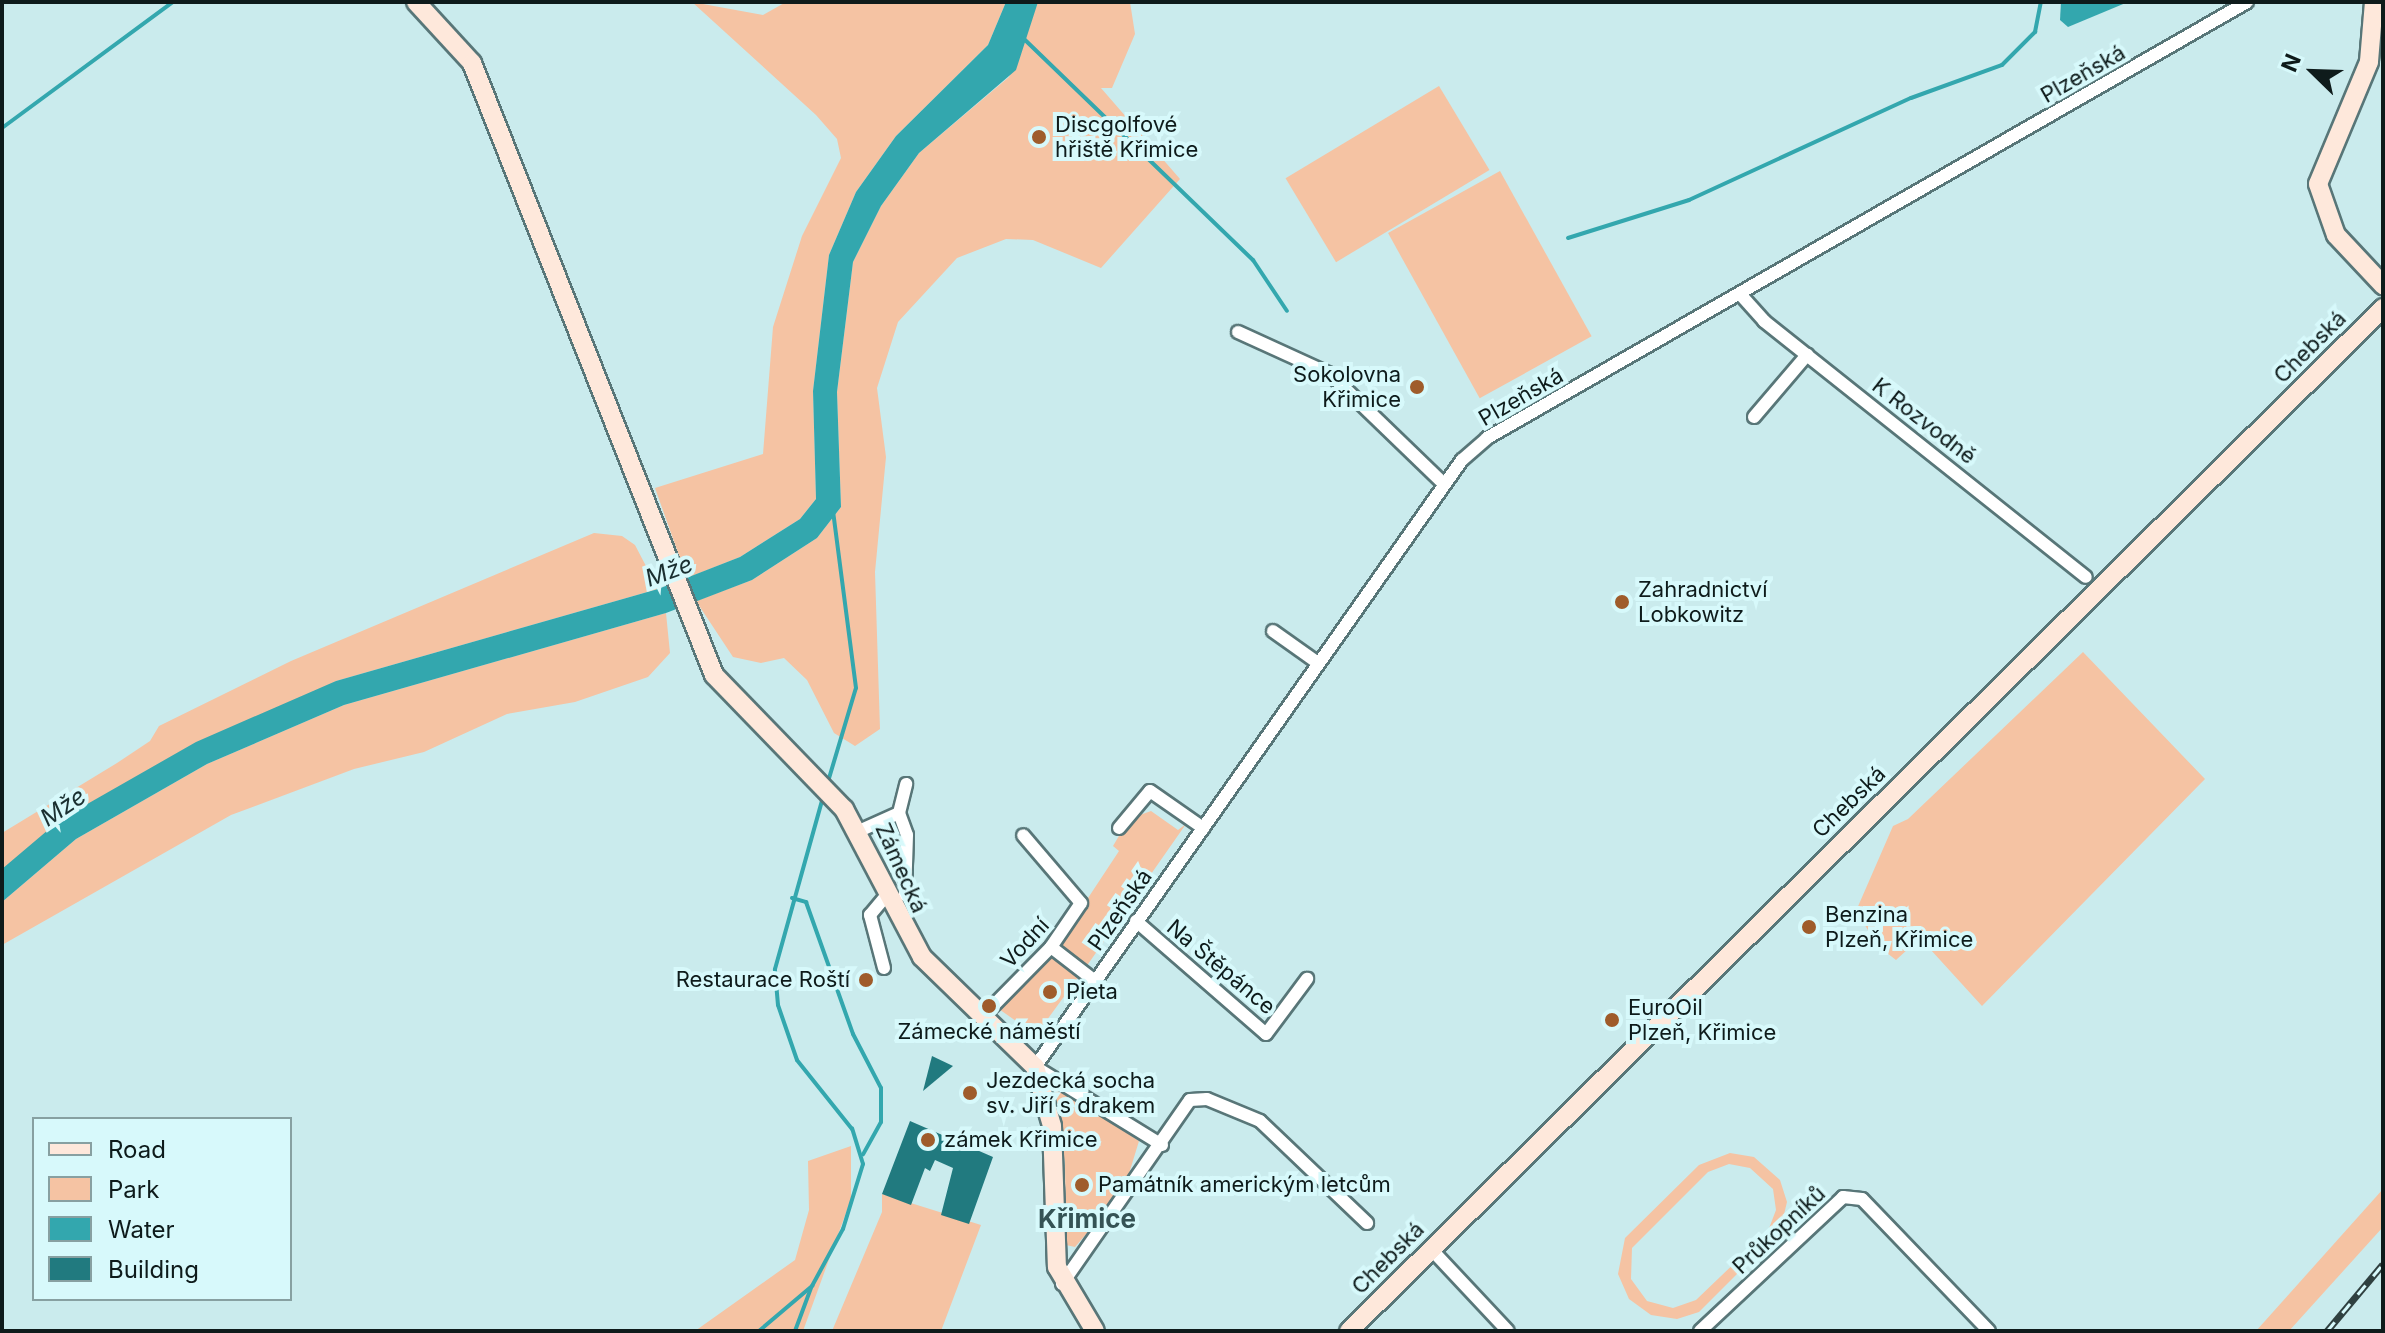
<!DOCTYPE html>
<meta charset="utf-8">
<style>
body{margin:0}
#map{position:relative;width:2385px;height:1333px;overflow:hidden;background:#caebed;font-family:Inter,sans-serif}
div>[style]{position:absolute}
[style*='--x']{left:calc(var(--x)*1px);top:calc(var(--y)*1px);width:calc(var(--w)*1px);rotate:calc(var(--a)*1deg)}
.green>*{inset:0;background:#f5c3a3;transform-origin:0 0}
.water>*{inset:0;background:#33a7ae}
.stream>*{height:4px;margin:-2px;padding:0 2px;transform-origin:2px;border-radius:2px;background:#33a7ae}
.building>*{inset:0;background:#217a7f}
.roads{filter:drop-shadow(2px 0 #587678) drop-shadow(-2px 0 #587678) drop-shadow(0 2px #587678) drop-shadow(0 -2px #587678)}
.street>*{height:12px;margin:-6px;padding:0 6px;transform-origin:6px;border-radius:6px;background:#fff}
.secondary>*{height:18px;margin:-9px;padding:0 9px;transform-origin:9px;border-radius:9px;background:#fee8db}
.rail>*{height:7px;margin-top:-3.5px;transform-origin:0;background:repeating-linear-gradient(90deg,#d7f9fb 0 12px,#2f4040 0 24px);box-sizing:border-box;border-block:2px solid #2f4040}
.dots>*{width:22px;height:22px;translate:-50% -50%;box-sizing:border-box;border:4px solid #d7f9fb;border-radius:50%}
span{translate:-50% -50%;white-space:nowrap;text-align:center;line-height:1.15;-webkit-text-stroke:8px #d7f9fb;paint-order:stroke}
.street-label{font-size:22px;color:#0e1b1b}
.poi-label{font-size:22px;color:#0e1b1b}
.left{translate:0 -50%;text-align:left}
.right{translate:-100% -50%;text-align:right}
.water-label{font-size:24px;color:#1a2f30;font-style:italic}
.quarter-label{font-size:26px;color:#355355;font-weight:700}
.frame{position:absolute;inset:0;border:4px solid #0e1b1b;pointer-events:none}
.legend{position:absolute;left:32px;top:1117px;width:260px;height:184px;box-sizing:border-box;background:#d7f9fb;border:2px solid #87a0a1;margin:0;padding:10px 14px;list-style:none;font-size:24px;color:#0e1b1b}
.legend li{display:flex;align-items:center;gap:16px;height:40px}
.legend b{width:40px;border:2px solid #87a0a1}
.north{position:absolute;left:2273px;top:32px;width:80px;height:80px;-webkit-text-stroke:6px #d7f9fb;paint-order:stroke;rotate:293deg;font-size:22px;font-weight:700;line-height:32px;text-align:center;color:#0e1b1b}
.north::after{content:'';display:block;margin:auto;width:28px;height:36px;background:#0e1b1b;clip-path:polygon(50% 0,100% 100%,50% 72%,0 100%)}
</style>
<div id="map">
<div class="green">
<div style="clip-path:polygon(692px 2px,763px 15px,786px 2px,1006px 2px,988px 45px,896px 136px,856px 192px,829px 255px,813px 391px,816px 499px,800px 519px,740px 557px,687px 578px,655px 488px,763px 454px,773px 327px,802px 236px,841px 158px,837px 139px,816px 115px)"></div>
<div style="clip-path:polygon(1038px 2px,1130px 2px,1135px 34px,1112px 88px,1101px 88px,1180px 179px,1101px 268px,1033px 240px,1006px 239px,957px 258px,898px 322px,877px 388px,886px 457px,875px 572px,880px 729px,855px 746px,834px 733px,807px 680px,784px 658px,761px 663px,733px 657px,696px 601px,752px 580px,817px 538px,841px 507px,837px 392px,853px 262px,881px 206px,919px 153px,1009px 77px)"></div>
<div style="left:1439px;top:86px;width:98px;height:179px;rotate:59deg"></div>
<div style="left:1500px;top:171px;width:189px;height:128px;rotate:61deg"></div>
<div style="clip-path:polygon(594px 533px,622px 536px,635px 545px,658px 589px,336px 681px,2px 869px,2px 833px,117px 763px,150px 741px,159px 726px,291px 661px)"></div>
<div style="clip-path:polygon(666px 613px,670px 653px,648px 677px,575px 702px,507px 714px,424px 752px,354px 769px,231px 815px,2px 945px,2px 902px,76px 839px,207px 764px,344px 705px)"></div>
<div style="clip-path:polygon(2083px 652px,2205px 779px,1982px 1006px,1920px 938px,1896px 960px,1878px 946px,1856px 911px,1893px 826px,1908px 819px)"></div>
<div style="clip-path:polygon(1151px 811px,1178px 830px,1186px 824px,1086px 967px,1063px 950px,1061px 939px,1119px 851px,1113px 846px,1129px 819px)"></div>
<div style="clip-path:polygon(1051px 955px,1079px 976px,1036px 1035px,996px 1007px)"></div>
<div style="clip-path:polygon(1054px 1084px,1139px 1141px,1124px 1190px,1075px 1247px,1066px 1245px,1065px 1164px)"></div>
<div style="clip-path:polygon(851px 1146px,851px 1199px,803px 1331px,695px 1331px,795px 1260px,809px 1210px,808px 1161px)"></div>
<div style="clip-path:polygon(evenodd,1730px 1153px,1754px 1157px,1780px 1180px,1787px 1202px,1780px 1231px,1699px 1312px,1677px 1319px,1651px 1315px,1629px 1299px,1618px 1274px,1625px 1238px,1699px 1165px,1730px 1153px,1729px 1164px,1750px 1168px,1773px 1189px,1776px 1210px,1768px 1231px,1696px 1300px,1673px 1308px,1647px 1301px,1631px 1279px,1632px 1248px,1708px 1172px,1729px 1164px)"></div>
<div style="clip-path:polygon(2383px 1189px,2383px 1227px,2289px 1331px,2256px 1331px)"></div>
<div style="clip-path:polygon(882px 1194px,981px 1225px,941px 1331px,832px 1331px,882px 1212px)"></div>
</div>
<div class="water">
<div style="clip-path:polygon(1006px 2px,1038px 2px,1016px 70px,919px 153px,881px 206px,853px 262px,837px 392px,841px 507px,817px 538px,752px 580px,666px 613px,344px 705px,207px 764px,76px 839px,2px 902px,2px 869px,61px 819px,196px 742px,336px 681px,658px 589px,740px 557px,800px 519px,816px 499px,813px 391px,829px 255px,856px 192px,896px 136px,988px 45px)"></div>
<div style="clip-path:polygon(2061px 2px,2128px 2px,2068px 27px,2060px 20px)"></div>
</div>
<div class="stream">
<div style="--x:1023;--y:38;--w:320;--a:44"></div>
<div style="--x:1253;--y:260;--w:61;--a:56.3"></div>
<div style="--x:2;--y:128;--w:212;--a:-36.4"></div>
<div style="--x:1568;--y:238;--w:127;--a:-17.4"></div>
<div style="--x:1689;--y:200;--w:244;--a:-24.7"></div>
<div style="--x:1911;--y:98;--w:97;--a:-19.9"></div>
<div style="--x:2002;--y:65;--w:47;--a:-45"></div>
<div style="--x:2035;--y:32;--w:31;--a:-79"></div>
<div style="--x:827;--y:785;--w:101;--a:-73.4"></div>
<div style="--x:856;--y:688;--w:177;--a:-97.4"></div>
<div style="--x:792;--y:898;--w:15;--a:16"></div>
<div style="--x:806;--y:902;--w:140;--a:70.4"></div>
<div style="--x:853;--y:1034;--w:61;--a:62.6"></div>
<div style="--x:881;--y:1088;--w:34;--a:90"></div>
<div style="--x:881;--y:1122;--w:37;--a:119"></div>
<div style="--x:759;--y:1331;--w:70;--a:-40.3"></div>
<div style="--x:812;--y:1286;--w:65;--a:-61.5"></div>
<div style="--x:843;--y:1229;--w:68;--a:-72.9"></div>
<div style="--x:863;--y:1164;--w:37;--a:-107"></div>
<div style="--x:852;--y:1129;--w:88;--a:-128.6"></div>
<div style="--x:797;--y:1060;--w:58;--a:-109.1"></div>
<div style="--x:778;--y:1005;--w:36;--a:-95"></div>
<div style="--x:775;--y:969;--w:179;--a:-74.4"></div>
<div style="--x:795;--y:1331;--w:46;--a:-69.6"></div>
</div>
<div class="building">
<div style="clip-path:polygon(932px 1056px,953px 1066px,923px 1091px)"></div>
<div style="clip-path:polygon(910px 1121px,993px 1157px,969px 1224px,941px 1215px,953px 1168px,935px 1160px,930px 1171px,925px 1168px,911px 1205px,882px 1194px)"></div>
</div>
<div class="roads">
<div class="street">
<div style="--x:1740;--y:294;--w:36;--a:48"></div>
<div style="--x:1764;--y:321;--w:411;--a:38.5"></div>
<div style="--x:1238;--y:332;--w:101;--a:24.5"></div>
<div style="--x:1330;--y:374;--w:158;--a:44"></div>
<div style="--x:1754;--y:417;--w:82;--a:-49.5"></div>
<div style="--x:1273;--y:631;--w:55;--a:35.4"></div>
<div style="--x:899;--y:813;--w:23;--a:70"></div>
<div style="--x:907;--y:835;--w:60;--a:91.9"></div>
<div style="--x:899;--y:813;--w:30;--a:-76"></div>
<div style="--x:1119;--y:828;--w:48;--a:-50"></div>
<div style="--x:1150;--y:791;--w:65;--a:34.9"></div>
<div style="--x:859;--y:831;--w:44;--a:-24.2"></div>
<div style="--x:1136;--y:921;--w:172;--a:41"></div>
<div style="--x:1266;--y:1034;--w:69;--a:-53.3"></div>
<div style="--x:1051;--y:947;--w:56;--a:37.7"></div>
<div style="--x:884;--y:968;--w:55;--a:-104.8"></div>
<div style="--x:870;--y:915;--w:26;--a:-50"></div>
<div style="--x:992;--y:1007;--w:84;--a:-45.5"></div>
<div style="--x:1051;--y:947;--w:53;--a:-55.7"></div>
<div style="--x:1081;--y:903;--w:89;--a:-130.5"></div>
<div style="--x:1162;--y:1145;--w:149;--a:-148.4"></div>
<div style="--x:1035;--y:1067;--w:742;--a:-54.88"></div>
<div style="--x:1462;--y:460;--w:33;--a:-41"></div>
<div style="--x:1487;--y:438;--w:876;--a:-29.84"></div>
<div style="--x:1431;--y:1249;--w:112;--a:46.8"></div>
<div style="--x:1062;--y:1284;--w:224;--a:-55.2"></div>
<div style="--x:1190;--y:1100;--w:17;--a:-3"></div>
<div style="--x:1207;--y:1099;--w:57;--a:22.5"></div>
<div style="--x:1260;--y:1121;--w:148;--a:43.6"></div>
<div style="--x:1700;--y:1331;--w:196;--a:-43.1"></div>
<div style="--x:1843;--y:1197;--w:19;--a:6"></div>
<div style="--x:1862;--y:1199;--w:183;--a:46.1"></div>
</div>
<div class="secondary">
<div style="--x:416;--y:2;--w:83;--a:47.4"></div>
<div style="--x:472;--y:63;--w:658;--a:68.42"></div>
<div style="--x:714;--y:675;--w:187;--a:45.9"></div>
<div style="--x:844;--y:809;--w:167;--a:62.2"></div>
<div style="--x:922;--y:957;--w:158;--a:44.2"></div>
<div style="--x:1035;--y:1067;--w:61;--a:73.9"></div>
<div style="--x:1052;--y:1126;--w:141;--a:88"></div>
<div style="--x:1057;--y:1267;--w:74;--a:59.3"></div>
<div style="--x:2374;--y:2;--w:60;--a:94.8"></div>
<div style="--x:2369;--y:62;--w:132;--a:112.7"></div>
<div style="--x:2318;--y:184;--w:54;--a:70.6"></div>
<div style="--x:2336;--y:235;--w:69;--a:46.8"></div>
<div style="--x:1349;--y:1331;--w:1455;--a:-44.69"></div>
</div>
</div>
<div class="rail">
<div style="--x:2327;--y:1331;--w:87;--a:-50.1"></div>
</div>
<div class="dots">
<div style="left:1039px;top:137px;background:#9f5c2b"></div>
<div style="left:1417px;top:387px;background:#9f5c2b"></div>
<div style="left:1622px;top:602px;background:#9f5c2b"></div>
<div style="left:1809px;top:927px;background:#9f5c2b"></div>
<div style="left:866px;top:980px;background:#9f5c2b"></div>
<div style="left:1050px;top:992px;background:#9f5c2b"></div>
<div style="left:989px;top:1006px;background:#9f5c2b"></div>
<div style="left:1612px;top:1020px;background:#9f5c2b"></div>
<div style="left:970px;top:1093px;background:#9f5c2b"></div>
<div style="left:928px;top:1140px;background:#9f5c2b"></div>
<div style="left:1082px;top:1185px;background:#9f5c2b"></div>
</div>
<div class="street-label">
<span style="left:2083px;top:74px;rotate:-30deg">Plzeňská</span>
<span style="left:2310px;top:347px;rotate:-45deg">Chebská</span>
<span style="left:1521px;top:397px;rotate:-30deg">Plzeňská</span>
<span style="left:1924px;top:421px;rotate:38deg">K Rozvodně</span>
<span style="left:1849px;top:802px;rotate:-44deg">Chebská</span>
<span style="left:901px;top:868px;rotate:66deg">Zámecká</span>
<span style="left:1120px;top:910px;rotate:-55deg">Plzeňská</span>
<span style="left:1025px;top:943px;rotate:-47deg">Vodní</span>
<span style="left:1221px;top:967px;rotate:40deg">Na Štěpánce</span>
<span style="left:1779px;top:1230px;rotate:-43deg">Průkopníků</span>
<span style="left:1388px;top:1258px;rotate:-45deg">Chebská</span>
</div>
<div class="poi-label">
<span class="left" style="left:1055px;top:137px">Discgolfové<br>hřiště Křimice</span>
<span class="right" style="left:1401px;top:387px">Sokolovna<br>Křimice</span>
<span class="left" style="left:1638px;top:602px">Zahradnictví<br>Lobkowitz</span>
<span class="left" style="left:1825px;top:927px">Benzina<br>Plzeň, Křimice</span>
<span class="right" style="left:850px;top:980px">Restaurace Roští</span>
<span class="left" style="left:1066px;top:992px">Pieta</span>
<span class="left" style="left:1628px;top:1020px">EuroOil<br>Plzeň, Křimice</span>
<span style="left:989px;top:1032px">Zámecké náměstí</span>
<span class="left" style="left:986px;top:1093px">Jezdecká socha<br>sv. Jiří s drakem</span>
<span class="left" style="left:944px;top:1140px">zámek Křimice</span>
<span class="left" style="left:1098px;top:1185px">Památník americkým letcům</span>
</div>
<div class="water-label">
<span style="left:669px;top:571px;rotate:-20deg">Mže</span>
<span style="left:63px;top:807px;rotate:-34deg">Mže</span>
</div>
<div class="quarter-label">
<span style="left:1087px;top:1219px">Křimice</span>
</div>
<div class="frame"></div>
<ul class="legend">
<li><b style="height:10px;background:#fee8db"></b>Road</li>
<li><b style="height:22px;background:#f5c3a3"></b>Park</li>
<li><b style="height:22px;background:#33a7ae"></b>Water</li>
<li><b style="height:22px;background:#217a7f"></b>Building</li>
</ul>
<div class="north">N</div>
</div>
